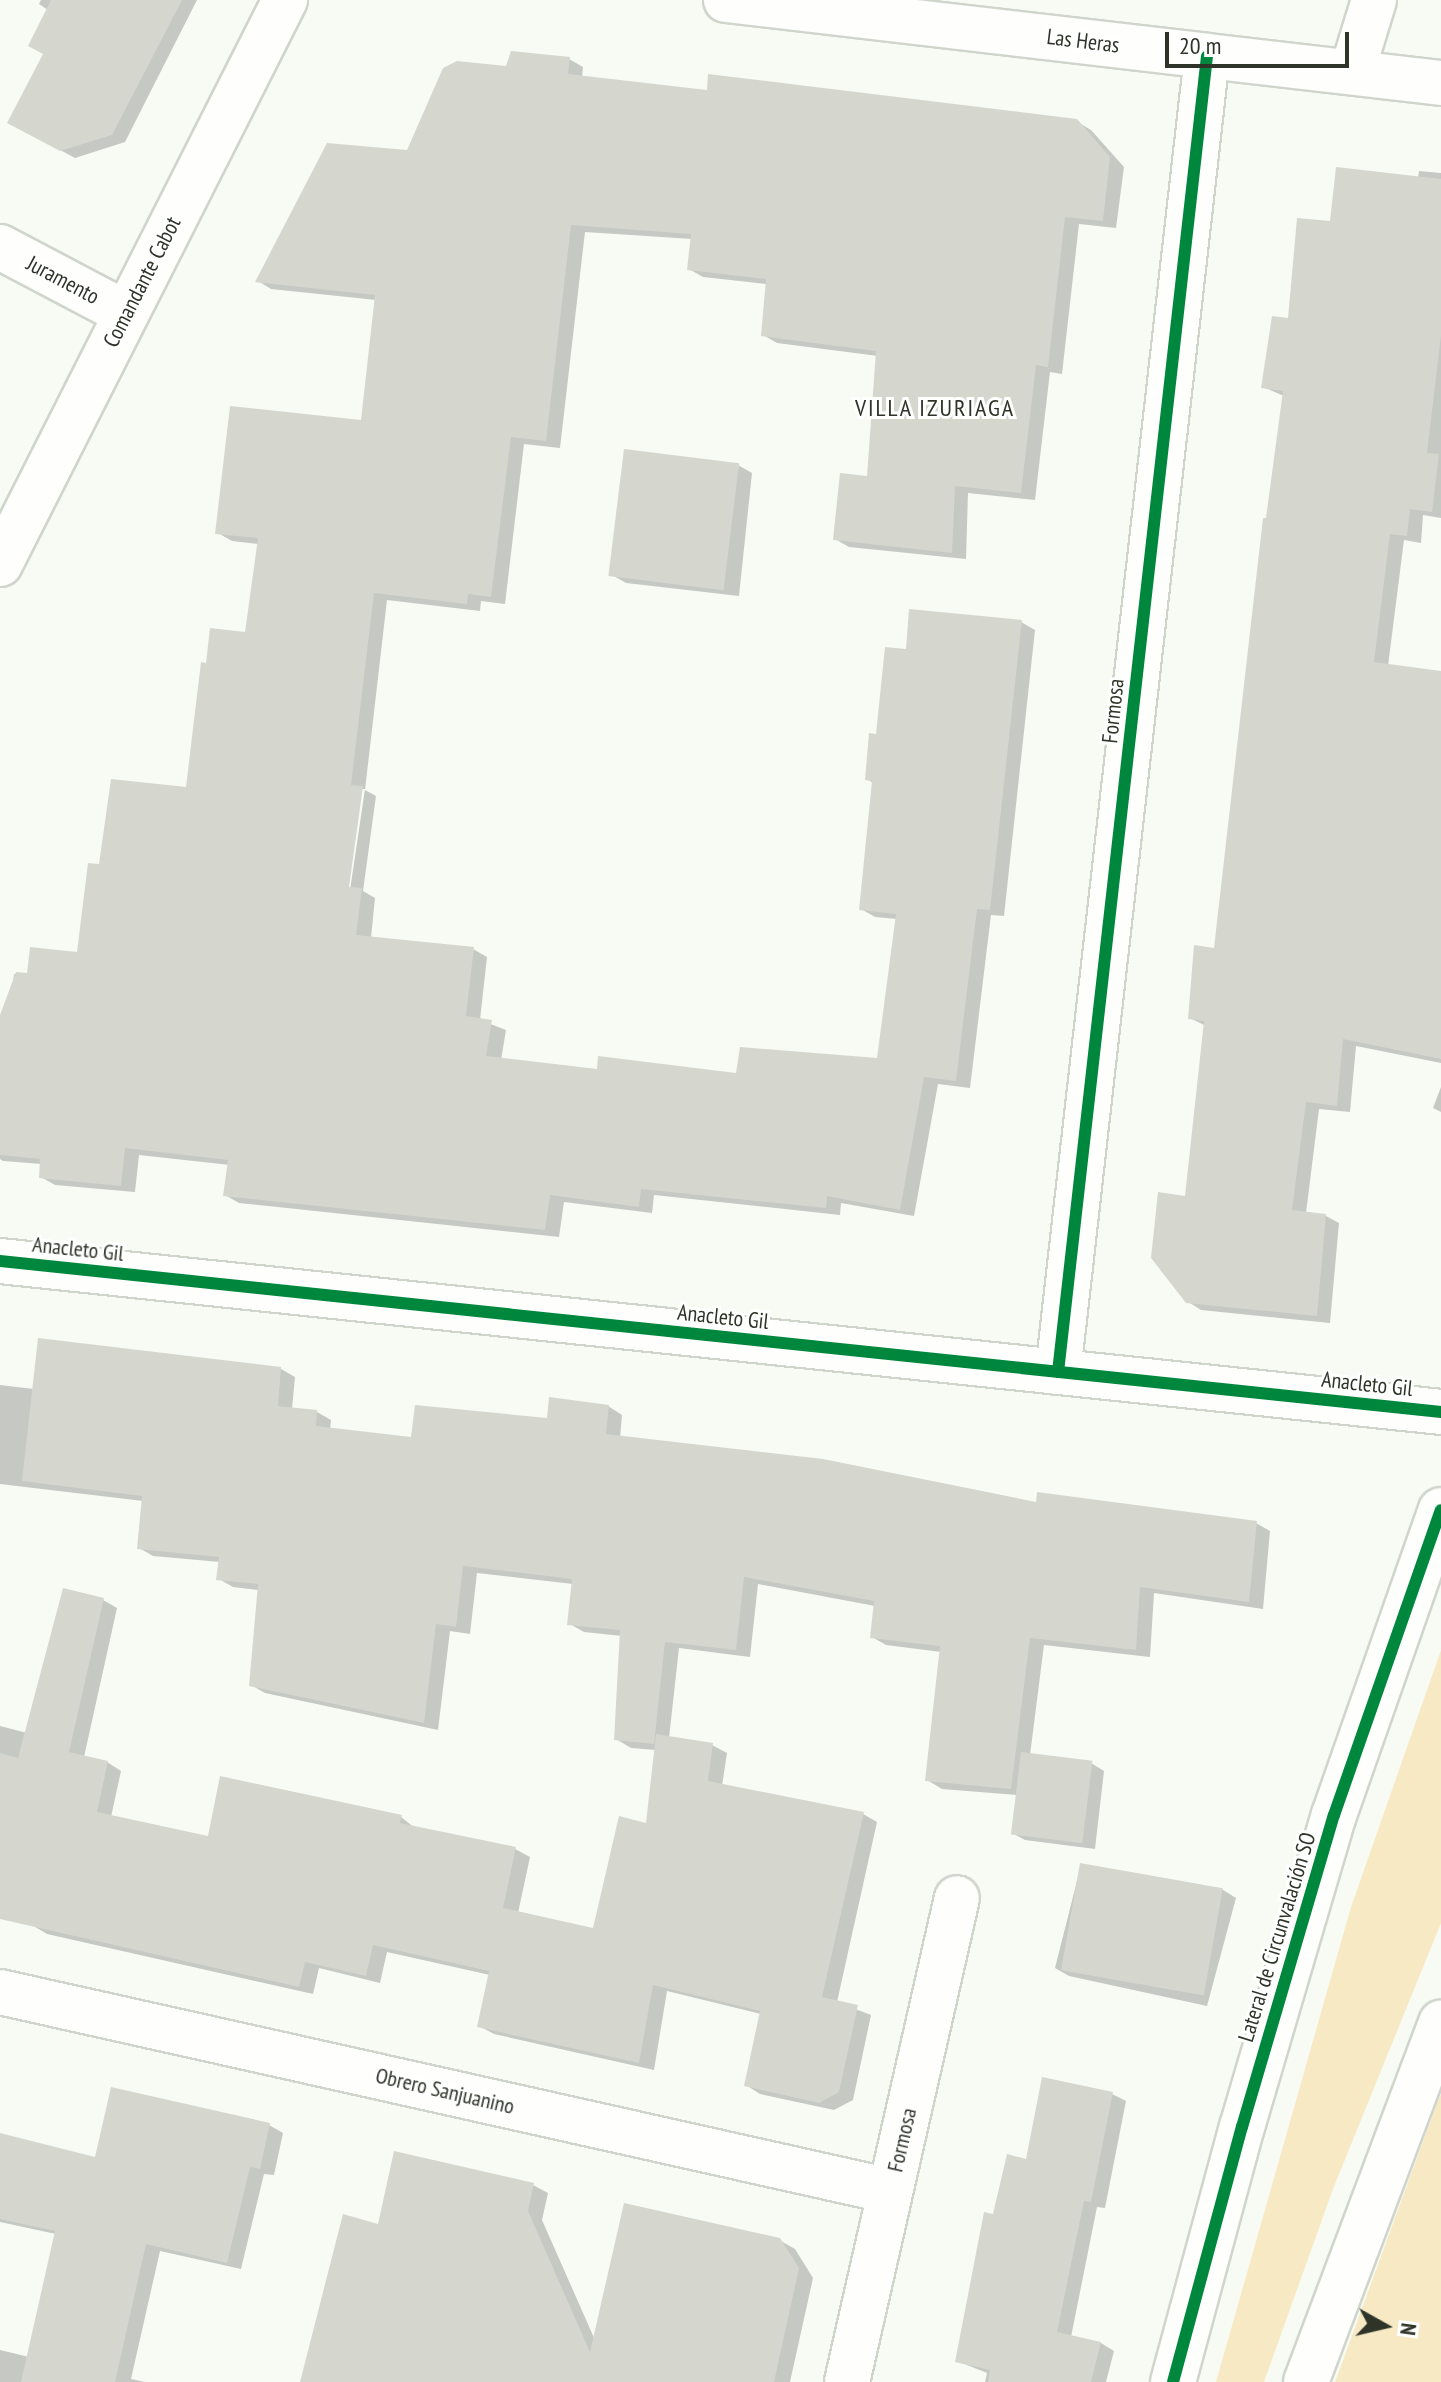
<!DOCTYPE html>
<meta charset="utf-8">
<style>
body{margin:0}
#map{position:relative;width:1441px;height:2382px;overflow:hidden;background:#f7fbf4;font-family:"PT Sans Narrow",sans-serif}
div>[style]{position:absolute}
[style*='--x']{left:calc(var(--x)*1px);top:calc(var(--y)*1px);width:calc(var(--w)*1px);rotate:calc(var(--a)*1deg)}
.green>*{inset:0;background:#f8e9c5}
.shadow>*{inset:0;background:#0003}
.building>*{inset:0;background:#d5d7ce;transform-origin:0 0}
.roads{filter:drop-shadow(2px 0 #d0d5cc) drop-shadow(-2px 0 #d0d5cc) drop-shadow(0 2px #d0d5cc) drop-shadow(0 -2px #d0d5cc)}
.minor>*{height:44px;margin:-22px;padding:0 22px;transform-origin:22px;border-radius:22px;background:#fefefd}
.tertiary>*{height:44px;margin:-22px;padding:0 22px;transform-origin:22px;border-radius:22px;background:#fefefd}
.secondary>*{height:44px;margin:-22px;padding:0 22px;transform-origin:22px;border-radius:22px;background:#fefefd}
.motorway>*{height:44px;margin:-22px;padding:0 22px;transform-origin:22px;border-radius:22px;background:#fefefd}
.cycleway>*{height:12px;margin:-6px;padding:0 6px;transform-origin:6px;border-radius:6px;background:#00873e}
span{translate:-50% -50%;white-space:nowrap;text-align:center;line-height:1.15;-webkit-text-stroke:6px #fff;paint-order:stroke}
.street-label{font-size:22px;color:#2e3528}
.neighbourhood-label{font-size:24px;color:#2e3528;letter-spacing:2px}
.north{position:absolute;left:1345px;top:2286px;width:80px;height:80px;-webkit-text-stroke:6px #fff;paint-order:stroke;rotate:98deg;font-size:22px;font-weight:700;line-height:32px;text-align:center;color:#2e3528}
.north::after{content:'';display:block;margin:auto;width:28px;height:36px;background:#2e3528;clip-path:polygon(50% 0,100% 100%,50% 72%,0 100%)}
.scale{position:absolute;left:1165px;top:32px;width:184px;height:36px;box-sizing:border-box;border:4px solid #2e3528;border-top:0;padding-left:10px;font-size:24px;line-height:28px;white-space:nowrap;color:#2e3528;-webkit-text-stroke:6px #fff;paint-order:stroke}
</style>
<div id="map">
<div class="green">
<div style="clip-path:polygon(1441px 1650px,1441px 1923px,1333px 2189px,1264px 2382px,1216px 2382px,1351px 1907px)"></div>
<div style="clip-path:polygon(1441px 2094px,1441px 2382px,1335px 2382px,1436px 2106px)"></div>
</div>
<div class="shadow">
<div style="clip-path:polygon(41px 0,197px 0,125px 142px,75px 158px,23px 130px,45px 54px,48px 10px,39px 4px)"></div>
<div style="clip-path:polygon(evenodd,569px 59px,583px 67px,582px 78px,708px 92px,1076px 121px,1091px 130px,1124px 167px,1116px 228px,1079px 224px,1062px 374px,1050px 372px,1035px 500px,968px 493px,966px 559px,849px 547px,835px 539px,869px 478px,878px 356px,777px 343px,763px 335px,767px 284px,703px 277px,689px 269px,692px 239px,585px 232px,560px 448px,524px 444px,505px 604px,481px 601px,480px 611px,387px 600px,365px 790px,376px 796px,363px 891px,375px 898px,371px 938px,473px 949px,487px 957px,480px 1020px,506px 1030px,501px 1060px,599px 1071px,738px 1075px,878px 1060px,897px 919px,875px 917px,861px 909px,873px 783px,867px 779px,878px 736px,908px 651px,1021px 622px,1035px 630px,1004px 916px,991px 915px,970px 1088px,938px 1084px,914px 1216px,841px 1203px,840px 1215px,654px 1195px,652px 1213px,564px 1202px,559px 1237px,239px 1203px,225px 1195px,230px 1165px,139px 1155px,135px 1192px,55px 1185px,41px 1177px,42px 1164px,3px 1161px,0 1159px,0 1074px,14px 974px,28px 975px,79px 954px,101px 866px,188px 789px,207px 665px,247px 634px,259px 544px,232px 541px,218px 533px,363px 422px,376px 300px,271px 289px,258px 281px,508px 68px,569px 59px,360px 789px,365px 789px,349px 897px,345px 896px,360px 789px)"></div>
<div style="clip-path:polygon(1419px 171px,1441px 173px,1441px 518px,1423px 515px,1421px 543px,1404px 540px,1388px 666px,1441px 673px,1441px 1063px,1356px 1046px,1350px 1112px,1319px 1109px,1306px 1213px,1326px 1216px,1339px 1223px,1330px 1323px,1201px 1310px,1187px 1301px,1187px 1198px,1206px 1026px,1190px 1018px,1216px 950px,1284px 396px,1263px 387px,1332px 224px,1418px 178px)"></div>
<div style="clip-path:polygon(738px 465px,752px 473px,739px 596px,626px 583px,612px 575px)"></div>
<div style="clip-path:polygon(1441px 1087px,1441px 1112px,1433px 1108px)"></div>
<div style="clip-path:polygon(281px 1369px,295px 1377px,292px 1409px,317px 1412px,331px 1420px,330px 1430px,413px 1439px,549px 1420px,608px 1406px,622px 1415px,620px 1438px,1038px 1504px,1256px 1523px,1270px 1531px,1263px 1609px,1154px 1593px,1150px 1657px,1044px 1645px,1030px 1755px,1091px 1763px,1104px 1771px,1095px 1849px,1025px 1840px,1012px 1833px,1017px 1795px,942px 1789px,927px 1780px,941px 1652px,886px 1645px,872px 1637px,875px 1606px,758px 1584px,750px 1657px,679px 1648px,669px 1738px,712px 1745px,727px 1753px,722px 1786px,863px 1814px,877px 1822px,837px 2002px,871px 2015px,853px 2100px,834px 2110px,760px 2094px,746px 2085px,761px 2014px,667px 1991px,654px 2070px,494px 2034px,479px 2026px,490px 1975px,387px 1952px,380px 1983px,319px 1968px,313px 1994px,47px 1934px,32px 1925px,0 1826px,0 1726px,27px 1733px,103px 1600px,117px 1608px,84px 1757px,107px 1762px,121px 1771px,111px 1817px,209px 1838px,401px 1817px,415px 1828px,515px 1849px,530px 1857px,518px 1913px,594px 1930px,648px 1826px,656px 1750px,631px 1748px,616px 1739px,622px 1636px,584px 1632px,570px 1624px,573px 1584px,477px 1573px,470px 1634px,450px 1631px,438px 1730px,265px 1693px,251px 1685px,259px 1590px,233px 1587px,219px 1579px,220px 1562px,153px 1556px,139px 1548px,143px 1501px,0 1484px,0 1385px,34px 1389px)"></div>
<div style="clip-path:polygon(1081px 1865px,1223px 1890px,1236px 1898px,1207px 2006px,1069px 1976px,1055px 1968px)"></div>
<div style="clip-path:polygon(1112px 2094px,1126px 2101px,1105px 2208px,1097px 2207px,1071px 2337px,1101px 2343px,1114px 2351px,1106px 2382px,985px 2382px,987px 2373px,957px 2361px,994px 2217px,1028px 2161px)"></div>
<div style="clip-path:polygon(269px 2125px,283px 2133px,274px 2175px,264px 2174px,241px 2269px,160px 2251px,131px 2379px,145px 2382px,0 2382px,0 2350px,29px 2357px,56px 2234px,0 2222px,0 2136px,97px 2159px)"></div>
<div style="clip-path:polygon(533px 2185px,548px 2193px,542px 2220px,595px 2340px,779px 2240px,795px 2249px,813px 2278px,790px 2382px,302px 2382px,379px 2226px)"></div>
</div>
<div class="building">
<div style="clip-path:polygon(51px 0,182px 0,112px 135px,60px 151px,7px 123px,43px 54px,28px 46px)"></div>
<div style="clip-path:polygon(511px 51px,570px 57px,568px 74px,707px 90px,708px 74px,1077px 119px,1110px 157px,1103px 221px,1065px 217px,1048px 367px,1036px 365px,1021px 493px,955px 486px,952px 553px,833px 540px,840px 473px,867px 476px,876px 351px,761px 336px,766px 279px,687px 270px,691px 234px,571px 225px,546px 441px,511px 437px,491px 597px,468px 594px,467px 604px,374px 593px,351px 785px,363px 786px,349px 887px,362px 888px,356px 935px,474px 947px,466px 1016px,492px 1020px,486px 1056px,597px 1069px,598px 1056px,736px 1073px,740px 1047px,877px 1058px,896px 914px,859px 910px,872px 781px,865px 780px,869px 733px,876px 734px,885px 647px,906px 649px,909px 609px,1022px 620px,990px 910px,977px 909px,956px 1081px,924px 1077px,900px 1210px,827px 1196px,826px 1208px,641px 1189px,639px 1207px,550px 1195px,545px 1230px,223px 1196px,228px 1160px,125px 1148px,121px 1186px,39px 1178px,40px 1159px,0 1155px,0 1015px,16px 972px,27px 973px,30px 947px,77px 952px,88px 863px,99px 864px,111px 779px,186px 787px,201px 662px,206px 663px,210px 628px,245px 632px,258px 538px,215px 534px,230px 406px,361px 420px,375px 295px,255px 282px,327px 143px,407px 150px,443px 68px,457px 61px,506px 66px)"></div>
<div style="clip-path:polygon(1336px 167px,1441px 179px,1441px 335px,1427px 453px,1439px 454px,1432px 512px,1410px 509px,1407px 536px,1390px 534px,1374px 662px,1441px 671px,1441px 1059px,1343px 1039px,1337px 1106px,1306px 1102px,1292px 1210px,1326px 1214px,1317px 1316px,1186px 1303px,1151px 1258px,1158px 1192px,1185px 1196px,1204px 1021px,1188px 1019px,1194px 945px,1214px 948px,1263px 518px,1266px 518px,1283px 391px,1261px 388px,1272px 316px,1288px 318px,1297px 218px,1330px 221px)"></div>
<div style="left:624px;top:449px;width:116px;height:128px;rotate:7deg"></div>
<div style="clip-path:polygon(38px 1338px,281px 1367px,278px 1406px,317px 1410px,316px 1426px,411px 1437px,415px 1405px,547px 1418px,549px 1397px,609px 1405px,606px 1434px,823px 1459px,1036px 1502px,1037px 1492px,1257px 1521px,1249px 1602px,1140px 1587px,1136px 1650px,1030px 1638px,1011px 1789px,925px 1781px,940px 1646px,870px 1638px,874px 1601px,744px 1577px,736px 1650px,665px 1642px,654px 1744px,614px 1740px,620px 1630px,567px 1625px,572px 1579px,463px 1566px,456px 1627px,436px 1624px,424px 1723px,249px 1686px,258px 1584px,216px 1580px,219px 1557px,137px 1549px,142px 1496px,22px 1481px)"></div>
<div style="clip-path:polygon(63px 1588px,104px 1598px,69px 1752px,108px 1761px,97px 1812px,208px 1836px,220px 1776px,402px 1815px,400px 1823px,516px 1847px,503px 1908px,593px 1928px,619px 1816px,646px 1823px,656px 1734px,713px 1743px,708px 1781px,864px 1812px,822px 1997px,858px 2005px,839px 2092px,819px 2103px,744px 2086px,760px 2011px,653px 1985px,639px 2063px,477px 2027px,489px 1971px,373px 1945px,366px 1976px,305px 1962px,299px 1987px,0 1919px,0 1753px,18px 1758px)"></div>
<div style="left:1021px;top:1752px;width:72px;height:83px;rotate:7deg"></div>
<div style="left:1080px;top:1863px;width:145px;height:109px;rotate:10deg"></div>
<div style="clip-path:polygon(1042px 2077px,1113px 2092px,1091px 2202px,1084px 2201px,1057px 2332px,1101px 2342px,1091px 2382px,988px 2382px,990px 2370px,955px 2362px,984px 2212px,993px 2214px,1007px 2154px,1026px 2159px)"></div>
<div style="clip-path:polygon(111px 2087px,270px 2123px,260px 2169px,250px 2167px,227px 2263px,146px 2244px,115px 2382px,21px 2382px,55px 2231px,0 2219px,0 2133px,95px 2157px)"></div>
<div style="clip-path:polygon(394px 2151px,534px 2183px,528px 2211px,590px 2352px,624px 2203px,780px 2238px,799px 2268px,774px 2382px,300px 2382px,343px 2214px,378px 2224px)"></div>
</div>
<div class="roads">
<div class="minor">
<div style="--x:726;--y:0;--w:720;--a:6.62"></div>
<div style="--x:1352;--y:72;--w:75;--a:-73"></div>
<div style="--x:0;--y:247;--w:141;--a:27.8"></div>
<div style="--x:0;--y:1261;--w:1449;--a:5.98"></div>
<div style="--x:1058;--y:1372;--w:1324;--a:-83.54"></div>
<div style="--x:0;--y:1992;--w:912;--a:12.6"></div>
<div style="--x:847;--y:2382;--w:496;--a:-77.2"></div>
</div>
<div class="tertiary">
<div style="--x:1173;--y:2382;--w:264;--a:-74.9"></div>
<div style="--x:1242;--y:2127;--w:325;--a:-73.6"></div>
<div style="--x:1334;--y:1815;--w:323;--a:-70.7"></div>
</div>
<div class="secondary">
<div style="--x:0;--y:564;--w:632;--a:-63.19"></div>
</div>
<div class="motorway">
<div style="--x:1306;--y:2382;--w:384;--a:-69.4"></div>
</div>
</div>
<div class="cycleway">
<div style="--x:0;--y:1261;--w:1449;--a:5.98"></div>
<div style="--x:1058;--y:1372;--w:1324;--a:-83.54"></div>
<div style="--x:1173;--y:2382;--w:264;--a:-74.9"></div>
<div style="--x:1242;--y:2127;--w:325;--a:-73.6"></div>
<div style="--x:1334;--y:1815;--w:323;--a:-70.7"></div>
</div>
<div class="street-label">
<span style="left:1083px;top:41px;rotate:7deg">Las Heras</span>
<span style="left:63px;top:280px;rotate:28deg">Juramento</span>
<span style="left:142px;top:282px;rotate:-63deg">Comandante Cabot</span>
<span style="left:1113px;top:711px;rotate:-84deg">Formosa</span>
<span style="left:78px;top:1249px;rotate:6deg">Anacleto Gil</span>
<span style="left:723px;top:1317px;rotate:6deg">Anacleto Gil</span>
<span style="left:1367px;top:1384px;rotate:6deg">Anacleto Gil</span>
<span style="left:1277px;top:1937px;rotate:-73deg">Lateral de Circunvalación SO</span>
<span style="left:445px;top:2091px;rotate:13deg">Obrero Sanjuanino</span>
<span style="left:902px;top:2140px;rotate:-77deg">Formosa</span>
</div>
<div class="neighbourhood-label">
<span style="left:935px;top:408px">VILLA IZURIAGA</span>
</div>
<div class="north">N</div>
<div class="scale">20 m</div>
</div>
